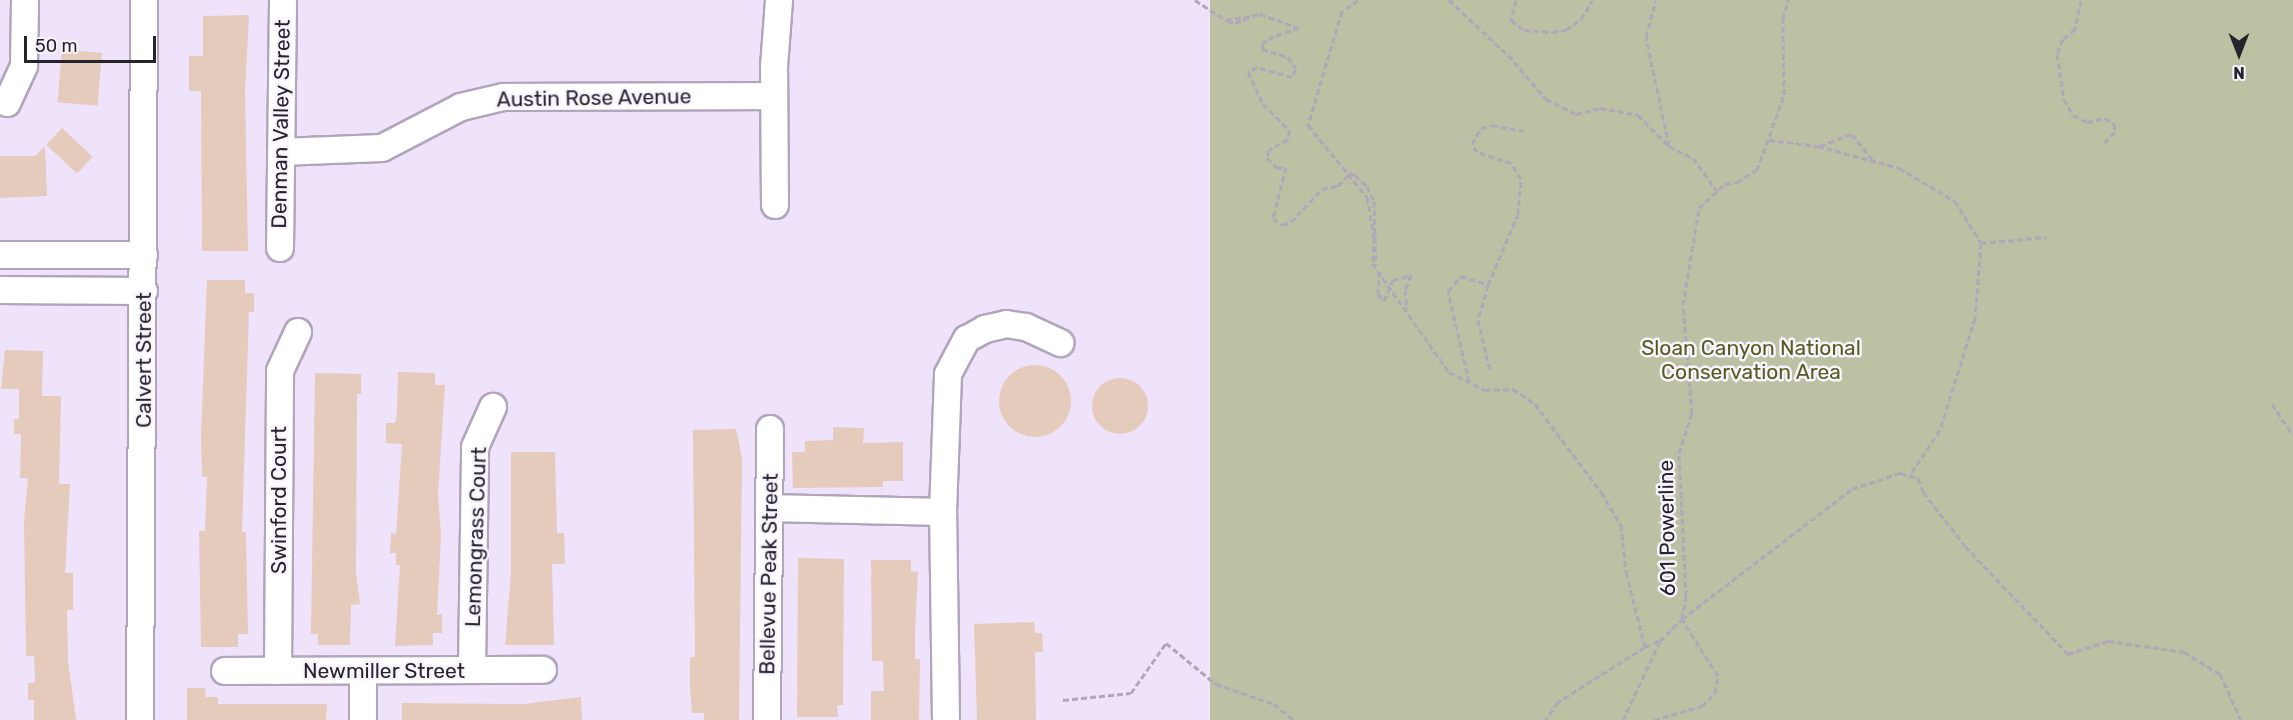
<!DOCTYPE html>
<style>
body{margin:0}
#map{position:relative;width:2293px;height:720px;overflow:hidden;background:#efe2fb;font-family:Rubik,sans-serif}
div>[style]{position:absolute}
[style*='--x']{left:calc(var(--x)*1px);top:calc(var(--y)*1px);width:calc(var(--w)*1px);rotate:calc(var(--a)*1deg)}
.green>*{inset:0;background:#bcc1a3;transform-origin:0 0}
.building>*{inset:0;background:#e4cbbb;transform-origin:0 0}
.round{border-radius:50%}
.path>*{height:3px;margin-top:-1.5px;transform-origin:0;background:repeating-linear-gradient(90deg,#b1a7bb 0 6px,transparent 0 9px)}
.roads{filter:drop-shadow(2px 0 #b1a5bc) drop-shadow(-2px 0 #b1a5bc) drop-shadow(0 2px #b1a5bc) drop-shadow(0 -2px #b1a5bc)}
.minor>*{height:26px;margin:-13px;padding:0 13px;transform-origin:13px;border-radius:13px;background:#fff}
span{translate:-50% -50%;white-space:nowrap;text-align:center;line-height:1.15;-webkit-text-stroke:5px #f8f3fd;paint-order:stroke}
.street-label{font-size:21px;color:#27232c}
.park-label{font-size:21px;color:#555c1e}
.north{position:absolute;left:2209px;top:24px;width:60px;height:60px;-webkit-text-stroke:4px #f8f3fd;paint-order:stroke;rotate:180deg;font-size:16px;font-weight:700;line-height:24px;text-align:center;color:#27232c}
.north::after{content:'';display:block;margin:auto;width:21px;height:27px;background:#27232c;clip-path:polygon(50% 0,100% 100%,50% 72%,0 100%)}
.scale{position:absolute;left:24px;top:36px;width:132px;height:27px;box-sizing:border-box;border:3px solid #27232c;border-top:0;padding-left:8px;font-size:18px;line-height:21px;white-space:nowrap;color:#27232c;-webkit-text-stroke:4px #f8f3fd;paint-order:stroke}
</style>
<div id="map">
<div class="green">
<div style="left:1210px;top:0;width:1083px;height:720px"></div>
</div>
<div class="building">
<div style="clip-path:polygon(249px 15px,245px 91px,248px 251px,202px 251px,201px 91px,189px 91px,189px 56px,203px 56px,203px 16px)"></div>
<div style="left:102px;top:53px;width:53px;height:40px;rotate:95deg"></div>
<div style="left:62px;top:128px;width:42px;height:23px;rotate:43deg"></div>
<div style="clip-path:polygon(45px 146px,47px 196px,0 198px,0 156px,35px 156px)"></div>
<div style="clip-path:polygon(207px 280px,245px 280px,245px 293px,254px 293px,254px 312px,249px 312px,242px 532px,246px 532px,248px 634px,238px 634px,238px 647px,201px 647px,199px 531px,205px 531px,207px 477px,202px 477px,201px 436px)"></div>
<div style="clip-path:polygon(5px 350px,43px 351px,42px 396px,61px 396px,59px 484px,70px 484px,65px 573px,73px 573px,73px 610px,67px 610px,68px 661px,76px 720px,34px 720px,34px 700px,28px 700px,28px 683px,35px 683px,34px 656px,26px 656px,24px 522px,28px 478px,20px 478px,21px 434px,14px 434px,14px 419px,19px 419px,19px 389px,1px 389px)"></div>
<div class="round" style="left:999px;top:365px;width:72px;height:72px"></div>
<div style="clip-path:polygon(398px 372px,435px 373px,435px 385px,445px 385px,438px 494px,441px 535px,437px 615px,442px 614px,442px 633px,433px 633px,433px 645px,395px 646px,400px 565px,396px 565px,396px 553px,390px 553px,391px 533px,396px 534px,402px 444px,386px 443px,386px 423px,395px 423px,397px 413px)"></div>
<div style="clip-path:polygon(315px 373px,361px 374px,361px 394px,357px 394px,356px 573px,360px 604px,351px 605px,350px 645px,318px 645px,318px 634px,311px 634px)"></div>
<div class="round" style="left:1092px;top:378px;width:56px;height:56px"></div>
<div style="clip-path:polygon(833px 427px,864px 428px,863px 443px,903px 442px,903px 481px,883px 481px,883px 487px,793px 488px,792px 452px,805px 452px,805px 441px,833px 440px)"></div>
<div style="clip-path:polygon(736px 429px,742px 459px,739px 720px,704px 720px,704px 713px,692px 713px,690px 687px,690px 657px,695px 657px,693px 430px)"></div>
<div style="clip-path:polygon(511px 452px,555px 452px,557px 533px,564px 533px,565px 564px,552px 564px,554px 645px,505px 645px,511px 574px)"></div>
<div style="clip-path:polygon(798px 558px,844px 559px,843px 705px,837px 705px,838px 717px,797px 717px)"></div>
<div style="clip-path:polygon(871px 560px,911px 560px,911px 572px,918px 571px,915px 631px,915px 659px,920px 659px,919px 720px,871px 720px,871px 691px,884px 691px,883px 661px,872px 661px)"></div>
<div style="clip-path:polygon(1034px 622px,1035px 633px,1042px 633px,1043px 652px,1035px 652px,1036px 720px,977px 720px,974px 624px)"></div>
<div style="clip-path:polygon(187px 688px,205px 688px,206px 697px,218px 697px,218px 704px,327px 704px,326px 720px,187px 720px)"></div>
<div style="clip-path:polygon(581px 697px,582px 720px,402px 720px,402px 703px,523px 704px)"></div>
</div>
<div class="path">
<div style="--x:1195;--y:0;--w:37;--a:33"></div>
<div style="--x:1226;--y:20;--w:35;--a:-10"></div>
<div style="--x:1260;--y:14;--w:41;--a:19.7"></div>
<div style="--x:1299;--y:28;--w:26;--a:162"></div>
<div style="--x:1274;--y:36;--w:13;--a:148"></div>
<div style="--x:1263;--y:43;--w:6;--a:99"></div>
<div style="--x:1262;--y:49;--w:27;--a:17"></div>
<div style="--x:1288;--y:57;--w:14;--a:56"></div>
<div style="--x:1296;--y:69;--w:9;--a:117"></div>
<div style="--x:1292;--y:77;--w:36;--a:-164"></div>
<div style="--x:1257;--y:67;--w:10;--a:151"></div>
<div style="--x:1248;--y:72;--w:35;--a:65"></div>
<div style="--x:1263;--y:104;--w:37;--a:45"></div>
<div style="--x:1289;--y:130;--w:9;--a:96"></div>
<div style="--x:1288;--y:139;--w:22;--a:150"></div>
<div style="--x:1269;--y:150;--w:8;--a:104"></div>
<div style="--x:1267;--y:158;--w:14;--a:45"></div>
<div style="--x:1277;--y:168;--w:9;--a:-6"></div>
<div style="--x:1286;--y:167;--w:53;--a:104.3"></div>
<div style="--x:1273;--y:218;--w:11;--a:38"></div>
<div style="--x:1282;--y:225;--w:9;--a:-18"></div>
<div style="--x:1291;--y:222;--w:45;--a:-46.8"></div>
<div style="--x:1322;--y:189;--w:16;--a:-11"></div>
<div style="--x:1338;--y:186;--w:18;--a:-47"></div>
<div style="--x:1350;--y:173;--w:5;--a:22"></div>
<div style="--x:1355;--y:175;--w:16;--a:43"></div>
<div style="--x:1367;--y:186;--w:17;--a:65"></div>
<div style="--x:1374;--y:201;--w:64;--a:88.2"></div>
<div style="--x:1358;--y:0;--w:19;--a:145"></div>
<div style="--x:1342;--y:11;--w:119;--a:106.6"></div>
<div style="--x:1308;--y:125;--w:93;--a:50.7"></div>
<div style="--x:1367;--y:197;--w:41;--a:80.1"></div>
<div style="--x:1374;--y:237;--w:26;--a:94"></div>
<div style="--x:1372;--y:263;--w:133;--a:54.8"></div>
<div style="--x:1449;--y:372;--w:40;--a:26.6"></div>
<div style="--x:1485;--y:390;--w:28;--a:-2"></div>
<div style="--x:1513;--y:389;--w:27;--a:34"></div>
<div style="--x:1535;--y:404;--w:110;--a:53.1"></div>
<div style="--x:1601;--y:492;--w:39;--a:59"></div>
<div style="--x:1621;--y:525;--w:47;--a:83.9"></div>
<div style="--x:1626;--y:572;--w:77;--a:75.8"></div>
<div style="--x:1645;--y:647;--w:103;--a:147.7"></div>
<div style="--x:1558;--y:702;--w:22;--a:124"></div>
<div style="--x:1449;--y:0;--w:81;--a:43"></div>
<div style="--x:1508;--y:55;--w:58;--a:49.2"></div>
<div style="--x:1546;--y:99;--w:34;--a:27"></div>
<div style="--x:1576;--y:114;--w:25;--a:-14"></div>
<div style="--x:1600;--y:108;--w:39;--a:10"></div>
<div style="--x:1638;--y:115;--w:44;--a:45"></div>
<div style="--x:1669;--y:146;--w:111;--a:-101.9"></div>
<div style="--x:1646;--y:37;--w:38;--a:-75"></div>
<div style="--x:1516;--y:0;--w:21;--a:104"></div>
<div style="--x:1511;--y:20;--w:16;--a:38"></div>
<div style="--x:1524;--y:30;--w:28;--a:4"></div>
<div style="--x:1552;--y:32;--w:14;--a:-8"></div>
<div style="--x:1566;--y:30;--w:19;--a:-36"></div>
<div style="--x:1581;--y:19;--w:22;--a:-58"></div>
<div style="--x:2081;--y:0;--w:30;--a:102"></div>
<div style="--x:2075;--y:29;--w:16;--a:140"></div>
<div style="--x:2063;--y:39;--w:16;--a:112"></div>
<div style="--x:2057;--y:54;--w:46;--a:81.2"></div>
<div style="--x:2064;--y:99;--w:18;--a:61"></div>
<div style="--x:2073;--y:115;--w:16;--a:27"></div>
<div style="--x:2087;--y:122;--w:18;--a:-13"></div>
<div style="--x:2105;--y:118;--w:11;--a:34"></div>
<div style="--x:2114;--y:124;--w:8;--a:83"></div>
<div style="--x:2115;--y:132;--w:16;--a:135"></div>
<div style="--x:1227;--y:21;--w:8;--a:14"></div>
<div style="--x:1235;--y:23;--w:22;--a:-22"></div>
<div style="--x:1769;--y:140;--w:49;--a:7"></div>
<div style="--x:1818;--y:146;--w:84;--a:15.2"></div>
<div style="--x:1899;--y:168;--w:65;--a:30.5"></div>
<div style="--x:1955;--y:201;--w:49;--a:58.2"></div>
<div style="--x:1981;--y:243;--w:75;--a:94.6"></div>
<div style="--x:1975;--y:318;--w:117;--a:107.4"></div>
<div style="--x:1940;--y:430;--w:54;--a:123.7"></div>
<div style="--x:1669;--y:146;--w:27;--a:27"></div>
<div style="--x:1693;--y:158;--w:41;--a:54"></div>
<div style="--x:1820;--y:146;--w:34;--a:-21"></div>
<div style="--x:1852;--y:134;--w:34;--a:52"></div>
<div style="--x:1981;--y:243;--w:66;--a:-5.2"></div>
<div style="--x:1379;--y:271;--w:23;--a:92"></div>
<div style="--x:1378;--y:294;--w:9;--a:49"></div>
<div style="--x:1384;--y:301;--w:23;--a:-67"></div>
<div style="--x:1393;--y:280;--w:19;--a:-16"></div>
<div style="--x:1411;--y:275;--w:16;--a:112"></div>
<div style="--x:1405;--y:290;--w:19;--a:84"></div>
<div style="--x:1488;--y:285;--w:36;--a:106"></div>
<div style="--x:1478;--y:320;--w:51;--a:76.5"></div>
<div style="--x:1469;--y:382;--w:93;--a:-103"></div>
<div style="--x:1448;--y:291;--w:20;--a:-49"></div>
<div style="--x:1461;--y:276;--w:28;--a:18"></div>
<div style="--x:1488;--y:285;--w:77;--a:-67.1"></div>
<div style="--x:1518;--y:214;--w:35;--a:-85"></div>
<div style="--x:1521;--y:179;--w:19;--a:-122"></div>
<div style="--x:1511;--y:163;--w:36;--a:-162"></div>
<div style="--x:1477;--y:152;--w:9;--a:-122"></div>
<div style="--x:1472;--y:144;--w:18;--a:-61"></div>
<div style="--x:1481;--y:128;--w:11;--a:-15"></div>
<div style="--x:1492;--y:125;--w:32;--a:11"></div>
<div style="--x:2272;--y:404;--w:37;--a:56"></div>
<div style="--x:1645;--y:647;--w:17;--a:-25"></div>
<div style="--x:1063;--y:700;--w:68;--a:-5.9"></div>
<div style="--x:1131;--y:693;--w:61;--a:-55"></div>
<div style="--x:1166;--y:643;--w:65;--a:39.4"></div>
<div style="--x:1216;--y:684;--w:61;--a:19"></div>
<div style="--x:1274;--y:704;--w:26;--a:39"></div>
<div style="--x:1623;--y:720;--w:87;--a:-64.9"></div>
<div style="--x:1660;--y:641;--w:31;--a:-45"></div>
<div style="--x:1682;--y:619;--w:23;--a:-80"></div>
<div style="--x:1686;--y:596;--w:143;--a:-92.8"></div>
<div style="--x:1679;--y:453;--w:42;--a:-72"></div>
<div style="--x:1692;--y:413;--w:108;--a:-94.8"></div>
<div style="--x:1683;--y:305;--w:98;--a:-80.6"></div>
<div style="--x:1699;--y:208;--w:35;--a:-43"></div>
<div style="--x:1725;--y:184;--w:12;--a:-9"></div>
<div style="--x:1737;--y:182;--w:23;--a:-31"></div>
<div style="--x:1757;--y:170;--w:80;--a:-70.2"></div>
<div style="--x:1784;--y:95;--w:76;--a:-90.8"></div>
<div style="--x:1783;--y:19;--w:20;--a:-75"></div>
<div style="--x:1654;--y:720;--w:50;--a:-16.3"></div>
<div style="--x:1702;--y:706;--w:18;--a:-45"></div>
<div style="--x:1715;--y:693;--w:17;--a:-80"></div>
<div style="--x:1718;--y:676;--w:67;--a:-122.3"></div>
<div style="--x:1682;--y:619;--w:214;--a:-37.4"></div>
<div style="--x:1852;--y:489;--w:51;--a:-18.4"></div>
<div style="--x:1900;--y:473;--w:19;--a:16"></div>
<div style="--x:1918;--y:478;--w:15;--a:70"></div>
<div style="--x:1923;--y:492;--w:68;--a:52.1"></div>
<div style="--x:1965;--y:546;--w:149;--a:46.4"></div>
<div style="--x:2068;--y:654;--w:42;--a:-18"></div>
<div style="--x:2108;--y:641;--w:77;--a:8.2"></div>
<div style="--x:2184;--y:652;--w:42;--a:31.4"></div>
<div style="--x:2220;--y:674;--w:51;--a:65.5"></div>
</div>
<div class="roads">
<div class="minor">
<div style="--x:7;--y:103;--w:41;--a:-65.3"></div>
<div style="--x:24;--y:66;--w:66;--a:-89.1"></div>
<div style="--x:281;--y:152;--w:101;--a:-2.3"></div>
<div style="--x:382;--y:148;--w:89;--a:-27.4"></div>
<div style="--x:461;--y:107;--w:43;--a:-13.4"></div>
<div style="--x:503;--y:97;--w:271;--a:-0.2"></div>
<div style="--x:775;--y:205;--w:138;--a:-90.4"></div>
<div style="--x:774;--y:67;--w:67;--a:-85.7"></div>
<div style="--x:280;--y:248;--w:248;--a:-89.3"></div>
<div style="--x:0;--y:255;--w:144;--a:0"></div>
<div style="--x:0;--y:290;--w:144;--a:0.4"></div>
<div style="--x:769;--y:508;--w:174;--a:1.3"></div>
<div style="--x:472;--y:670;--w:223;--a:-89.2"></div>
<div style="--x:475;--y:447;--w:44;--a:-65.8"></div>
<div style="--x:225;--y:671;--w:318;--a:-0.2"></div>
<div style="--x:278;--y:671;--w:300;--a:-89.6"></div>
<div style="--x:280;--y:371;--w:43;--a:-65.2"></div>
<div style="--x:363;--y:671;--w:49;--a:90"></div>
<div style="--x:140;--y:720;--w:720;--a:-89.68"></div>
<div style="--x:767;--y:720;--w:291;--a:-89.4"></div>
<div style="--x:946;--y:720;--w:208;--a:-90.8"></div>
<div style="--x:943;--y:512;--w:138;--a:-87.9"></div>
<div style="--x:948;--y:374;--w:40;--a:-62"></div>
<div style="--x:967;--y:339;--w:21;--a:-29"></div>
<div style="--x:985;--y:329;--w:22;--a:-13"></div>
<div style="--x:1006;--y:324;--w:20;--a:9"></div>
<div style="--x:1026;--y:327;--w:38;--a:25"></div>
</div>
</div>
<div class="street-label">
<span style="left:594px;top:98px;rotate:-1deg">Austin Rose Avenue</span>
<span style="left:281px;top:124px;rotate:-89deg">Denman Valley Street</span>
<span style="left:144px;top:360px;rotate:-90deg">Calvert Street</span>
<span style="left:279px;top:500px;rotate:-90deg">Swinford Court</span>
<span style="left:1667px;top:528px;rotate:-91deg">601 Powerline</span>
<span style="left:476px;top:537px;rotate:-88deg">Lemongrass Court</span>
<span style="left:769px;top:574px;rotate:-89deg">Bellevue Peak Street</span>
<span style="left:384px;top:671px">Newmiller Street</span>
</div>
<div class="park-label">
<span style="left:1751px;top:360px">Sloan Canyon National<br>Conservation Area</span>
</div>
<div class="north">N</div>
<div class="scale">50 m</div>
</div>
